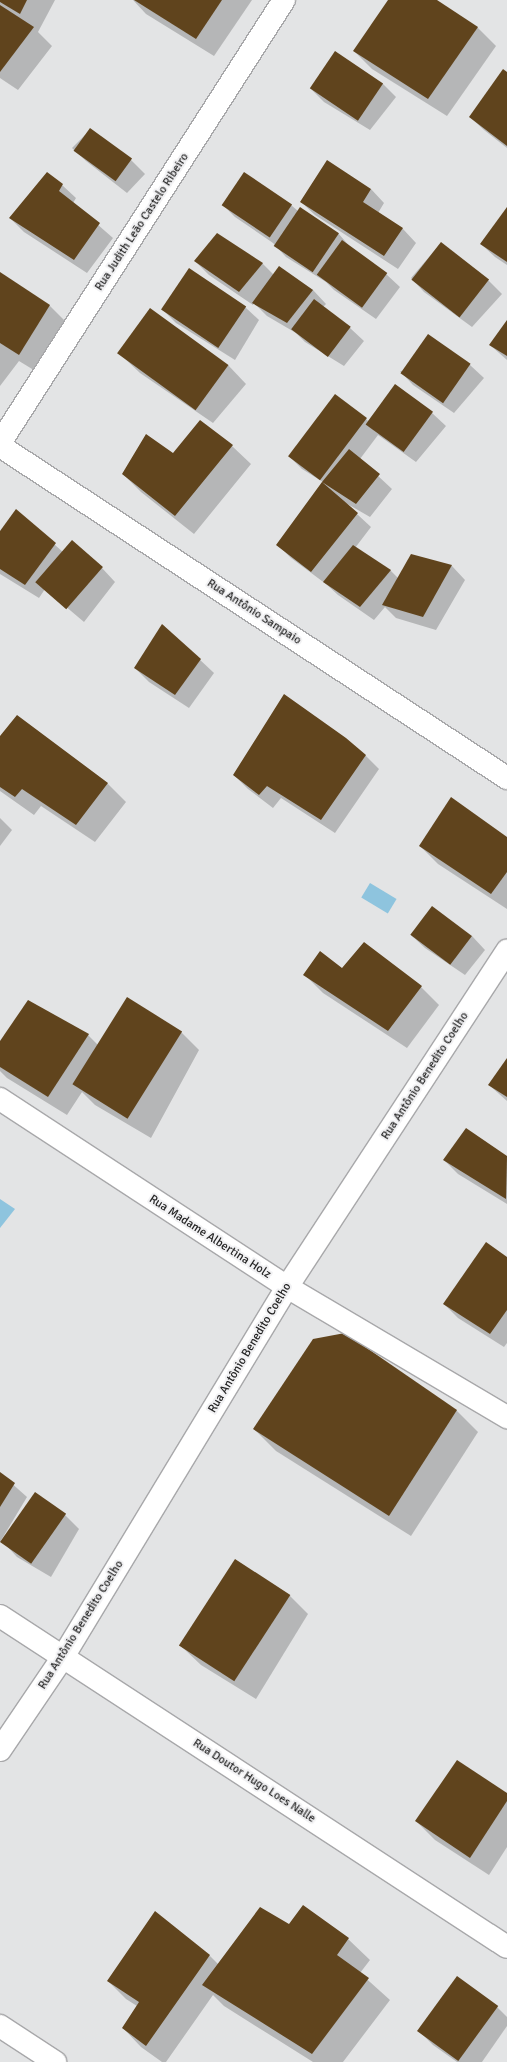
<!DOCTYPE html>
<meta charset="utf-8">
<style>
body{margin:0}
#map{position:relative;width:507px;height:2062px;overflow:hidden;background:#e3e4e5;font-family:Signika,sans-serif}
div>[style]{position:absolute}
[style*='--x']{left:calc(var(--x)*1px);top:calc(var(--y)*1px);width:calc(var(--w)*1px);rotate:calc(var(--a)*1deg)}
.water>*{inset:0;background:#8ec4de;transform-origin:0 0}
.shadow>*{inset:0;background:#0003}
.building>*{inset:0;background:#60441d;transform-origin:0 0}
.roads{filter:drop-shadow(1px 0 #a8a8aa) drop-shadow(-1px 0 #a8a8aa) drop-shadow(0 1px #a8a8aa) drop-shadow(0 -1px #a8a8aa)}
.street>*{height:22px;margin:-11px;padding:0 11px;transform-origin:11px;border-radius:11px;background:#fff}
.secondary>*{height:22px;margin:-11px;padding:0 11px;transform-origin:11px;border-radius:11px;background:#fff}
span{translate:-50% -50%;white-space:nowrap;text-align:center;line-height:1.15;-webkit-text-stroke:4px #f1f1f3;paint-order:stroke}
.street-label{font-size:12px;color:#252525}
</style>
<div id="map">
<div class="water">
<div style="left:370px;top:883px;width:31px;height:17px;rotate:31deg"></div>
<div style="clip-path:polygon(0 1199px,15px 1209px,0 1228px)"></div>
</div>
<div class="shadow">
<div style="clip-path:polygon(0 0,55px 0,38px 32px,52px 46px,18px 90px,0 78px)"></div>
<div style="clip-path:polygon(133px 0,252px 0,214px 56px,146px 14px)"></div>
<div style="clip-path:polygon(389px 0,435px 0,478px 28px,496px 46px,447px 116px,372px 69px,354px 51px)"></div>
<div style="clip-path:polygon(507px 73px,507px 148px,484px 130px,470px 117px)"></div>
<div style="clip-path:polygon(382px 83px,396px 97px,370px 130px,324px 102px,310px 88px)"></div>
<div style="clip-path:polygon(91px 129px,131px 160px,145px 174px,127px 193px,86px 161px,72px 148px)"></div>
<div style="clip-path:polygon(62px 185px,76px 198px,73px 203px,113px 238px,87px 273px,24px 232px,10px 218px)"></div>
<div style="clip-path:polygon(371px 189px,384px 203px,378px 213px,403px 229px,416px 243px,398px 269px,315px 215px,301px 202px)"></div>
<div style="clip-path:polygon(222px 204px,291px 205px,298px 211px,338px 233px,351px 248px,386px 274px,400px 287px,376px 319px,334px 290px,326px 282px,286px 257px,273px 243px,235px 217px)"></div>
<div style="clip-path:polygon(507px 209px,507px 265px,495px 257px,481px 244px)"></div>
<div style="clip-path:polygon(441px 243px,489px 281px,502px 294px,472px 327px,424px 292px,411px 278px)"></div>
<div style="clip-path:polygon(195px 261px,262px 263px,274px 275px,280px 268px,313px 290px,326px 304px,323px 307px,350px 328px,364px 341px,344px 366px,305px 342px,296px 333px,267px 316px,254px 303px,253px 305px,209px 275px)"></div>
<div style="clip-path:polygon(0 273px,50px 306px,68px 324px,37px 372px,19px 361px,0 386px)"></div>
<div style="clip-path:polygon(245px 307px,259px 320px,235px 360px,176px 323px,162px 309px)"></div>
<div style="clip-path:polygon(507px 321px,507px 360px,490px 345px)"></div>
<div style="clip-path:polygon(121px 355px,228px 365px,246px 384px,213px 423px,140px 373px)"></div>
<div style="clip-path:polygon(470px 365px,484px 378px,454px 413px,413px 385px,400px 371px)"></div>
<div style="clip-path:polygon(396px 385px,432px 413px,446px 426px,416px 462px,378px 435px,360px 459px,392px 489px,370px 517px,344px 502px,371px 527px,355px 548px,391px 571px,398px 578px,411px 555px,452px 566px,465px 580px,436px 630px,396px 618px,385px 607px,374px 620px,338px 595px,326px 584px,291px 558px,278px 545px,323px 482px,302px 469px,289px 456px,366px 419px,368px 421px)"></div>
<div style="clip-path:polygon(200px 422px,232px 446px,251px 464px,194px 534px,141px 492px,123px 474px,173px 455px)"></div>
<div style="clip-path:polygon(16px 510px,64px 553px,102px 568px,115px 582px,84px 622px,45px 589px,39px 598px,0 574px,0 533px)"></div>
<div style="clip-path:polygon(163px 625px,214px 673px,189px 708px,149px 682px,135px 668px)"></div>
<div style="clip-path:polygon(17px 717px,108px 784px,126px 802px,95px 842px,41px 806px,34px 815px,0 791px,0 738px)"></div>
<div style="clip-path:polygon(365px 755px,379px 769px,335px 833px,281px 798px,273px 808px,248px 789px,234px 775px)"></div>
<div style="clip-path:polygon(0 818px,12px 830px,0 846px)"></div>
<div style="clip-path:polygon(507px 838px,507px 909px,438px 864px,420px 846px)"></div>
<div style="clip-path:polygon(411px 935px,472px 936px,485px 950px,465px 975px,425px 948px)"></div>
<div style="clip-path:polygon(343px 969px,421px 987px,439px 1005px,407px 1048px,323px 993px,305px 975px)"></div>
<div style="clip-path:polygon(181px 1032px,199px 1050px,151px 1138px,95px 1105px,82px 1092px,67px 1115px,7px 1078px,0 1071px,0 1042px,88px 1035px,99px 1046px)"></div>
<div style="clip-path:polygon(507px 1060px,507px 1101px,489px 1085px)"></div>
<div style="clip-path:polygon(466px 1129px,507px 1157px,507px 1204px,458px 1174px,444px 1160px)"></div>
<div style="clip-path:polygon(507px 1258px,507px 1343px,504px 1347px,458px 1318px,444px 1304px)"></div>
<div style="clip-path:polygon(345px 1334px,457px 1411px,478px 1432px,411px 1536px,276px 1451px,254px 1429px)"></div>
<div style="clip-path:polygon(0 1473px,27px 1497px,0 1542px)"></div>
<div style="clip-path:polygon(65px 1515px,79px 1529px,51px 1577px,17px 1557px,4px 1543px)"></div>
<div style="clip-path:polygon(235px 1560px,290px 1596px,308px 1614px,256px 1699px,201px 1665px,182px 1647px)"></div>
<div style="clip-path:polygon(507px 1794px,507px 1847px,489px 1875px,435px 1840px,416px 1821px)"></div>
<div style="clip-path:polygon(290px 1925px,348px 1939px,370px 1960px,360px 1973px,390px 2000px,343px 2062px,313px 2062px,224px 2006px,213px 1995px,166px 2062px,162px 2062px,141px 2047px,123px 2028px,137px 2006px,126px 1999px,108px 1981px,210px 1956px,218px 1964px)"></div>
<div style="clip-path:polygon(497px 2007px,507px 2017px,507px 2026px,482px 2062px,457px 2062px,433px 2045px,420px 2032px)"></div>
</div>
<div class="building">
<div style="clip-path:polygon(0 0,27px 0,20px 14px,0 2px)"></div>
<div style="clip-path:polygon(134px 0,222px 0,196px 39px)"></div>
<div style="clip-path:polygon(388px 0,437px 0,478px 27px,428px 99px,353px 51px)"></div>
<div style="clip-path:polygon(0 5px,34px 27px,0 72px)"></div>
<div style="left:335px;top:51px;width:58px;height:45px;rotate:34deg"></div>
<div style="clip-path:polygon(503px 69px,507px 72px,507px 146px,469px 117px)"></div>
<div style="left:90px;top:128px;width:52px;height:28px;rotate:36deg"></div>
<div style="clip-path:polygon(327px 160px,371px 189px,363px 202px,403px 228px,384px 256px,300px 202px)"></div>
<div style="clip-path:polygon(47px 172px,63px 184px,59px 191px,100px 223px,74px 260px,9px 218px)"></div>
<div style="left:244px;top:172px;width:58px;height:40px;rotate:34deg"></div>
<div style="left:300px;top:207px;width:47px;height:47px;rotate:34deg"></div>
<div style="clip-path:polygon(507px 207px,507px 262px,480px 244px)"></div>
<div style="clip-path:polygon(217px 233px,263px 263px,239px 292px,194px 261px)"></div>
<div style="left:342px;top:240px;width:56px;height:43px;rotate:36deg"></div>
<div style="left:441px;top:242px;width:61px;height:48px;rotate:38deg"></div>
<div style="clip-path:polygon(279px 266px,313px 290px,287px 323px,252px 303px)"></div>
<div style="left:189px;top:268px;width:69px;height:50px;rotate:34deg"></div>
<div style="clip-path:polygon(0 272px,50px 305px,19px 355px,0 343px)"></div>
<div style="left:314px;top:299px;width:46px;height:38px;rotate:37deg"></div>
<div style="left:150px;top:308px;width:97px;height:56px;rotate:36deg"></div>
<div style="clip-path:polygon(507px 320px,507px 356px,489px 345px)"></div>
<div style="left:428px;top:334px;width:52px;height:48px;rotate:35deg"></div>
<div style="left:395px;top:384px;width:47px;height:50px;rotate:36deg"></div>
<div style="left:335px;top:394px;width:40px;height:78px;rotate:37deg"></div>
<div style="clip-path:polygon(200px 420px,233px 445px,175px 516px,122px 474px,146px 434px,173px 453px)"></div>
<div style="clip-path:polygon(349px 449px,380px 474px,356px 504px,322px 482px,358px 513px,311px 572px,276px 545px,322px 482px)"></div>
<div style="clip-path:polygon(16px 509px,56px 543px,25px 585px,0 569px,0 531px)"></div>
<div style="left:72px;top:540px;width:41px;height:56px;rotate:41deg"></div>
<div style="clip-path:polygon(353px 545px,391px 570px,360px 607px,323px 582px)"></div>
<div style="clip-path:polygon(411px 554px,452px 565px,423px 617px,382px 605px)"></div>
<div style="clip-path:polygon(162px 624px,201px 659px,175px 695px,134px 668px)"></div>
<div style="clip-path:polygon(284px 694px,346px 738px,366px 755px,321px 820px,267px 786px,259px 795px,233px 775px)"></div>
<div style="clip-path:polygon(17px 715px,108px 783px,76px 825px,22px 789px,15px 797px,0 787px,0 736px)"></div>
<div style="clip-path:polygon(451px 797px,507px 837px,507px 872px,491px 894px,419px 846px)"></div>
<div style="left:432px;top:906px;width:50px;height:36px;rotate:37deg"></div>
<div style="clip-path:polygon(364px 942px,422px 986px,388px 1031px,303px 975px,320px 951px,342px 968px)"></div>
<div style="left:127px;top:997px;width:65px;height:103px;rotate:32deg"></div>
<div style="clip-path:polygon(28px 1000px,89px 1034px,48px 1097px,0 1067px,0 1041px)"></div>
<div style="clip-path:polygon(507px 1058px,507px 1097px,488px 1085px)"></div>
<div style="clip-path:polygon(466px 1128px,507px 1156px,506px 1199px,443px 1160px)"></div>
<div style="clip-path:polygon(486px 1242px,507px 1257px,507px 1310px,490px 1334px,443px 1304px)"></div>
<div style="clip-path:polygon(345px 1333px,457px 1410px,389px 1516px,253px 1429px,313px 1339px)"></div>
<div style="clip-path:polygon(0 1472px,15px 1483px,0 1507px)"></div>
<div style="left:35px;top:1492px;width:38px;height:61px;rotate:35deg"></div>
<div style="left:235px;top:1559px;width:66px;height:103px;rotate:33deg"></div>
<div style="clip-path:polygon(457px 1760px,507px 1793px,507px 1801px,470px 1858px,415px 1821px)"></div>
<div style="clip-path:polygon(303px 1905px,349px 1938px,337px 1955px,369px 1978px,312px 2054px,202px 1985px,260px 1907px,289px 1924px)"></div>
<div style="clip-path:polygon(155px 1911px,210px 1955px,146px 2046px,122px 2028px,139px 2002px,107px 1981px)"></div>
<div style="left:457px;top:1976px;width:51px;height:68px;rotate:36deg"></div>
</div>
<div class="roads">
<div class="street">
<div style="--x:0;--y:443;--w:526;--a:-57.34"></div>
<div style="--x:0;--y:1099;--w:343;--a:33.2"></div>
<div style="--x:287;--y:1287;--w:256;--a:30.6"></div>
<div style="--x:0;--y:1616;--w:605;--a:33.14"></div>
<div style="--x:0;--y:1750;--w:112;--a:-55.9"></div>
<div style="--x:63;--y:1657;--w:433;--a:-58.8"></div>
<div style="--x:287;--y:1287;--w:402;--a:-56.8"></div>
</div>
<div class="secondary">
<div style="--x:0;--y:446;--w:606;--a:33.22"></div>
<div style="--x:0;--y:2026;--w:66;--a:33.2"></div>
</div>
</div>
<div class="street-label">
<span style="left:142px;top:222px;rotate:-57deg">Rua Judith Leão Castelo Ribeiro</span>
<span style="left:254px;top:612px;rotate:33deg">Rua Antônio Sampaio</span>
<span style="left:425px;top:1076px;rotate:-57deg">Rua Antônio Benedito Coelho</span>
<span style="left:210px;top:1237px;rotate:33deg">Rua Madame Albertina Holz</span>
<span style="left:250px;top:1348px;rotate:-59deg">Rua Antônio Benedito Coelho</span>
<span style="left:81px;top:1625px;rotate:-58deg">Rua Antônio Benedito Coelho</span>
<span style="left:254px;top:1781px;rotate:33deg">Rua Doutor Hugo Loes Nalle</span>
</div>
</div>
